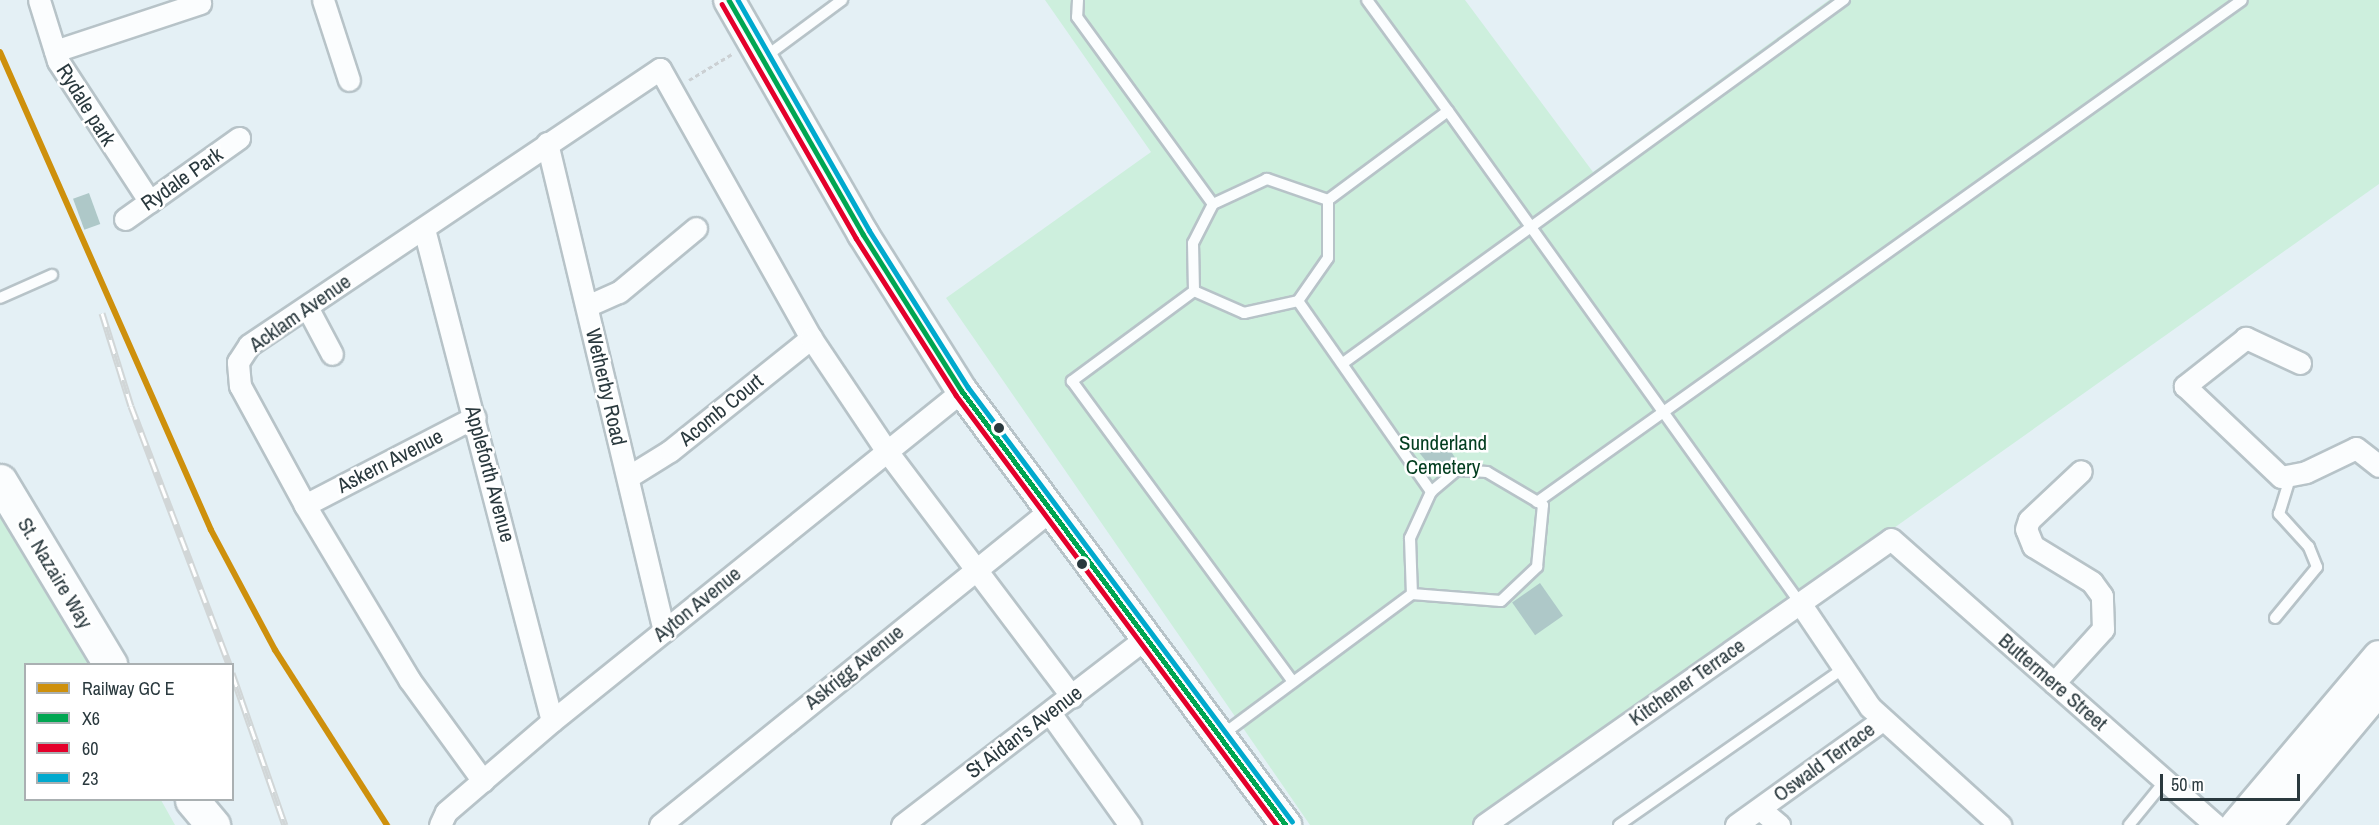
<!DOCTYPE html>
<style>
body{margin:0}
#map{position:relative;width:2379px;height:825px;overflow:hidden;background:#e4f0f5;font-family:"Archivo Narrow",sans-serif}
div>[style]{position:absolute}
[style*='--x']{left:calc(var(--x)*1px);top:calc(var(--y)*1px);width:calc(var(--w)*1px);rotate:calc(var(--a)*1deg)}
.green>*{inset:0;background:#cdefdd}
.building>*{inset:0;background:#aec8c8;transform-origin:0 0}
.path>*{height:3px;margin-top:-1.5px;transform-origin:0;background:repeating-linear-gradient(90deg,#cbd0d3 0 4.5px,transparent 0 7.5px)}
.roads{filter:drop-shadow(2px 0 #b7c3c8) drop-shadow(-2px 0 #b7c3c8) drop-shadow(0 2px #b7c3c8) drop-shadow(0 -2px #b7c3c8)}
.lane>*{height:10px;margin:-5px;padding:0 5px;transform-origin:5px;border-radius:5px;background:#fbfdfe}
.street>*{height:21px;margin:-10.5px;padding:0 10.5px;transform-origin:10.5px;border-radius:10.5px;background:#fbfdfe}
.secondary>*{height:30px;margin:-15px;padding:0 15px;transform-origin:15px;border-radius:15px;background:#fbfdfe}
.highway>*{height:33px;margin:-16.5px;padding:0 16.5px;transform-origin:16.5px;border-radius:16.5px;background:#fbfdfe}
.rail>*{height:7px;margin-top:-3.5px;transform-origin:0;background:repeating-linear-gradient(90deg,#fff 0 14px,#d1d6d7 0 28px);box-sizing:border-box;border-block:2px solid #d1d6d7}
.bus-1>*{height:4.5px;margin:-2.25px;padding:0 2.25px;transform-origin:2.25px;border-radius:2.25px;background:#00a651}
.bus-2>*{height:4.5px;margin:-2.25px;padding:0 2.25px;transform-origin:2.25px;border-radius:2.25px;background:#e4002b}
.bus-3>*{height:4.5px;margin:-2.25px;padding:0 2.25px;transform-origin:2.25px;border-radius:2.25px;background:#00a9ce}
.rail-1>*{height:6px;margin:-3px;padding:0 3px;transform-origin:3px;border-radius:3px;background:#ce900c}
.dots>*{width:16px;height:16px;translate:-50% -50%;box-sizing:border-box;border:3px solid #fff;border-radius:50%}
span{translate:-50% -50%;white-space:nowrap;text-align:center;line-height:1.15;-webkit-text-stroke:5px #fff;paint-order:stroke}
.street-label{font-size:21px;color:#2a393e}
.park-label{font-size:21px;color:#023d1f}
.legend{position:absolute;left:24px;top:663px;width:210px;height:138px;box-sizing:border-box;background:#fff;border:2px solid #aab0b2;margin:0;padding:8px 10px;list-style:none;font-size:18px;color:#2a393e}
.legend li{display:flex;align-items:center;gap:12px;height:30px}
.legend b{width:30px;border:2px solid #aab0b2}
.scale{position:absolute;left:2160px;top:774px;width:140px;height:27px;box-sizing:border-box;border:3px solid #2a393e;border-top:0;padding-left:8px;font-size:18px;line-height:21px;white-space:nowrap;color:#2a393e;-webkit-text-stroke:4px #fff;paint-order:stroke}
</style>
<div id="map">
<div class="green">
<div style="clip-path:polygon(1045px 0,1465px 0,1593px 172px,1829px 0,2379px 0,2379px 184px,1475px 825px,1310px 825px,946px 298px,1151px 152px)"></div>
<div style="clip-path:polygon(0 498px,89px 664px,26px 664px,26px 800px,161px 800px,175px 825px,0 825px)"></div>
</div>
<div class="building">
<div style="left:89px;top:193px;width:33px;height:17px;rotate:70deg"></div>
<div style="clip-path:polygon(1438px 432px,1456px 459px,1434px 471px,1417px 450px)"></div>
<div style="left:1540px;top:583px;width:40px;height:34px;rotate:55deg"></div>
</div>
<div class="path">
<div style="--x:689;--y:80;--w:50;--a:-31.2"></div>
</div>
<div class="roads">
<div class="lane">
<div style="--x:1078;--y:0;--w:17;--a:93"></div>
<div style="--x:1077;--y:17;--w:231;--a:54"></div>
<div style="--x:1367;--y:0;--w:137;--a:53.9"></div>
<div style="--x:765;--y:57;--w:96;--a:-36.5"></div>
<div style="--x:1328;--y:200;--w:65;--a:-161"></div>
<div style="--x:1267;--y:179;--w:60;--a:155.2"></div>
<div style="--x:1213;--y:204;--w:44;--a:117.1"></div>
<div style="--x:1193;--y:243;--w:48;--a:88.8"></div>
<div style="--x:1194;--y:291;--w:55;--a:23.7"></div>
<div style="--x:1244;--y:313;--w:55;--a:-12.5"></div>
<div style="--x:1298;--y:301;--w:52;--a:-55.1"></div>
<div style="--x:1328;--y:258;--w:58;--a:-90"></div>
<div style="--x:1328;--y:200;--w:149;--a:-36.6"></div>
<div style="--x:1448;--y:111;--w:143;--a:54.4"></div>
<div style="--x:1531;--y:227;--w:233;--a:144.1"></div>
<div style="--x:1194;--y:291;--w:152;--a:143.6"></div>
<div style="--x:1072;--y:381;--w:373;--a:53.7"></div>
<div style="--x:0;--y:298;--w:57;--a:-23.9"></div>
<div style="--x:1298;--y:301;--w:233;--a:55.1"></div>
<div style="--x:1537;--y:502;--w:865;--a:-35.45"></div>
<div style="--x:1800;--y:603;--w:462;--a:-125.6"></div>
<div style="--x:1531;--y:227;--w:387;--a:-36"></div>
<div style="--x:2275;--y:618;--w:66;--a:-50.5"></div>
<div style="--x:2317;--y:567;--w:22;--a:-112"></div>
<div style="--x:2309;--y:547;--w:45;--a:-132.3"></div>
<div style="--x:2279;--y:514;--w:41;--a:-72.9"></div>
<div style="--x:1222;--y:735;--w:237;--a:-36.6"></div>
<div style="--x:1412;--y:594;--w:89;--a:4.5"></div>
<div style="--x:1501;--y:601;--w:50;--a:-43.4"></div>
<div style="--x:1537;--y:567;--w:62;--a:-84.5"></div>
<div style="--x:1543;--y:505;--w:65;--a:-149.5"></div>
<div style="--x:1487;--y:472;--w:30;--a:-176"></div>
<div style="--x:1457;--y:470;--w:34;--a:140"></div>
<div style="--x:1431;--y:492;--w:51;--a:114.5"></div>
<div style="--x:1410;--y:538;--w:56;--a:88"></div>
<div style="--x:1619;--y:825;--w:274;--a:-34.9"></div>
<div style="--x:2129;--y:825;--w:57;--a:-50.7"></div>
</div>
<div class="street">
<div style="--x:39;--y:0;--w:64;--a:72.7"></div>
<div style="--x:58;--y:61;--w:168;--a:56.9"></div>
<div style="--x:323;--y:0;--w:84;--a:72"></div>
<div style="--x:55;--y:51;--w:153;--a:-18.3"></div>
<div style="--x:547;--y:143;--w:502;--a:76.52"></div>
<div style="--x:125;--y:219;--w:140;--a:-35.4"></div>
<div style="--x:424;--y:229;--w:508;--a:75.42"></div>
<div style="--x:587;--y:306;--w:35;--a:-24"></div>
<div style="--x:619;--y:292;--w:100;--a:-39.7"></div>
<div style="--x:307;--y:307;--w:53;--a:62"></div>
<div style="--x:2300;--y:363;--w:60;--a:-155.2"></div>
<div style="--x:2246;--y:338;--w:78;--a:141.8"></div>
<div style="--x:2185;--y:386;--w:132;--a:43.5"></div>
<div style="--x:2281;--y:477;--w:25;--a:-11"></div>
<div style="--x:2306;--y:472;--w:55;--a:-25.6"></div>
<div style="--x:2356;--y:448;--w:29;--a:38"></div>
<div style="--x:628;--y:477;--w:49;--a:-31.8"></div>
<div style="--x:670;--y:451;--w:181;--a:-38.7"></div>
<div style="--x:305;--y:505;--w:191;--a:-27.4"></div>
<div style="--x:1800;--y:603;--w:125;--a:56.1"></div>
<div style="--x:1870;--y:707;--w:176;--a:42.2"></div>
<div style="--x:2054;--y:683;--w:73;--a:-47.8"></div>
<div style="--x:2103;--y:629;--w:33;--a:-92"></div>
<div style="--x:2102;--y:596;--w:17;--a:-126"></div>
<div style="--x:2092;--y:582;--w:69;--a:-148.6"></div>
<div style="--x:2033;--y:546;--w:18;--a:-112"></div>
<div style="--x:2026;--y:529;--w:9;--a:-72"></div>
<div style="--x:2029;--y:520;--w:71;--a:-43.3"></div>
<div style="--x:1050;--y:713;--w:138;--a:54.5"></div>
<div style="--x:483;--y:781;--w:126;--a:-126"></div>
<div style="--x:409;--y:679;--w:203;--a:-120.9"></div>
<div style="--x:305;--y:505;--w:136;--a:-118.6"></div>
<div style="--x:240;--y:386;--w:24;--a:-95"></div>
<div style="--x:238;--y:362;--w:20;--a:-57"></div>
<div style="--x:249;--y:345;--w:495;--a:-33.9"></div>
<div style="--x:660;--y:69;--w:308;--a:60.7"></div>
<div style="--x:811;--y:338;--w:135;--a:56.2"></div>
<div style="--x:886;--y:450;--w:309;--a:53"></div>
<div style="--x:1760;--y:809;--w:25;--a:40"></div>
<div style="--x:440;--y:825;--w:14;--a:-65"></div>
<div style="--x:446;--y:812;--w:140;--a:-40.6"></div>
<div style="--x:552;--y:721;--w:526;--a:-38.83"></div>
<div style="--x:660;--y:825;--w:500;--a:-38.9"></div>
<div style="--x:902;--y:825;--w:307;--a:-37.5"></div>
<div style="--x:1484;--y:825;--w:497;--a:-35.1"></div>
<div style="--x:1891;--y:539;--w:432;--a:41.4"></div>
<div style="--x:1736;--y:825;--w:180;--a:-35.7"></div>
</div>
<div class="secondary">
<div style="--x:729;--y:0;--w:270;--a:60.2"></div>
<div style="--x:863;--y:234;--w:186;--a:57.8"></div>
<div style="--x:962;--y:391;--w:542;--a:53.26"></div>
<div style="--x:2236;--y:825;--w:221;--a:-49.8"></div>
<div style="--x:2266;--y:825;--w:176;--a:-50.1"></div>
</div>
<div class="highway">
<div style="--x:0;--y:481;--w:214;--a:59"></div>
<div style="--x:192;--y:800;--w:33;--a:50"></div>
</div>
</div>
<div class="rail">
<div style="--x:102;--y:313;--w:97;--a:72.7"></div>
<div style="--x:131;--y:406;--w:276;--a:69.2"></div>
<div style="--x:232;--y:673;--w:161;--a:70.8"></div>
</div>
<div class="bus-1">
<div style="--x:729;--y:0;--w:270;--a:60.2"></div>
<div style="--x:863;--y:234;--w:186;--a:57.8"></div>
<div style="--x:962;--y:391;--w:542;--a:53.26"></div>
</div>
<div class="bus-2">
<div style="--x:722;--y:4;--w:270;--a:60.2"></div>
<div style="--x:856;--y:238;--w:186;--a:57.5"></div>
<div style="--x:956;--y:395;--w:537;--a:53.26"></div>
</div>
<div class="bus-3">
<div style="--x:738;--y:0;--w:265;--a:60.3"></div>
<div style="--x:869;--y:230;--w:186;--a:57.8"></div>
<div style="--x:968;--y:387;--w:542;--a:53.26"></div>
</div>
<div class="rail-1">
<div style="--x:0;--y:52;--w:522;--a:66.18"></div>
<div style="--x:211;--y:530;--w:136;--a:61.9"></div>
<div style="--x:275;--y:650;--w:208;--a:57.4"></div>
</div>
<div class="dots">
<div style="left:999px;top:428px;background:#2a393e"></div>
<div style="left:1082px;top:564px;background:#2a393e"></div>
</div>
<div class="street-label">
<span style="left:86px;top:105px;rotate:58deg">Rydale park</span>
<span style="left:182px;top:179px;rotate:-35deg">Rydale Park</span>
<span style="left:300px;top:313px;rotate:-35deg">Acklam Avenue</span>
<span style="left:606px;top:387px;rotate:77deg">Wetherby Road</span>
<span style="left:721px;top:410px;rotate:-39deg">Acomb Court</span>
<span style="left:390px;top:461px;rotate:-27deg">Askern Avenue</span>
<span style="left:490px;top:474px;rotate:75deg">Appleforth Avenue</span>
<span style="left:55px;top:573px;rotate:59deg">St. Nazaire Way</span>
<span style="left:697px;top:604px;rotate:-39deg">Ayton Avenue</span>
<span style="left:854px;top:667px;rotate:-39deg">Askrigg Avenue</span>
<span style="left:1687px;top:682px;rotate:-35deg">Kitchener Terrace</span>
<span style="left:2053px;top:682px;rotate:41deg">Buttermere Street</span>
<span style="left:1024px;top:732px;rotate:-37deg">St Aidan's Avenue</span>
<span style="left:1824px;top:762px;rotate:-36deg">Oswald Terrace</span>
</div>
<div class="park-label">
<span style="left:1443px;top:455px">Sunderland<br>Cemetery</span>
</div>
<ul class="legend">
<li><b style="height:8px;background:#ce900c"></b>Railway GC E</li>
<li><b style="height:8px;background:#00a651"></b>X6</li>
<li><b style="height:8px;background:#e4002b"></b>60</li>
<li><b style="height:8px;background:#00a9ce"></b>23</li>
</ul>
<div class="scale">50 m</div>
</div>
